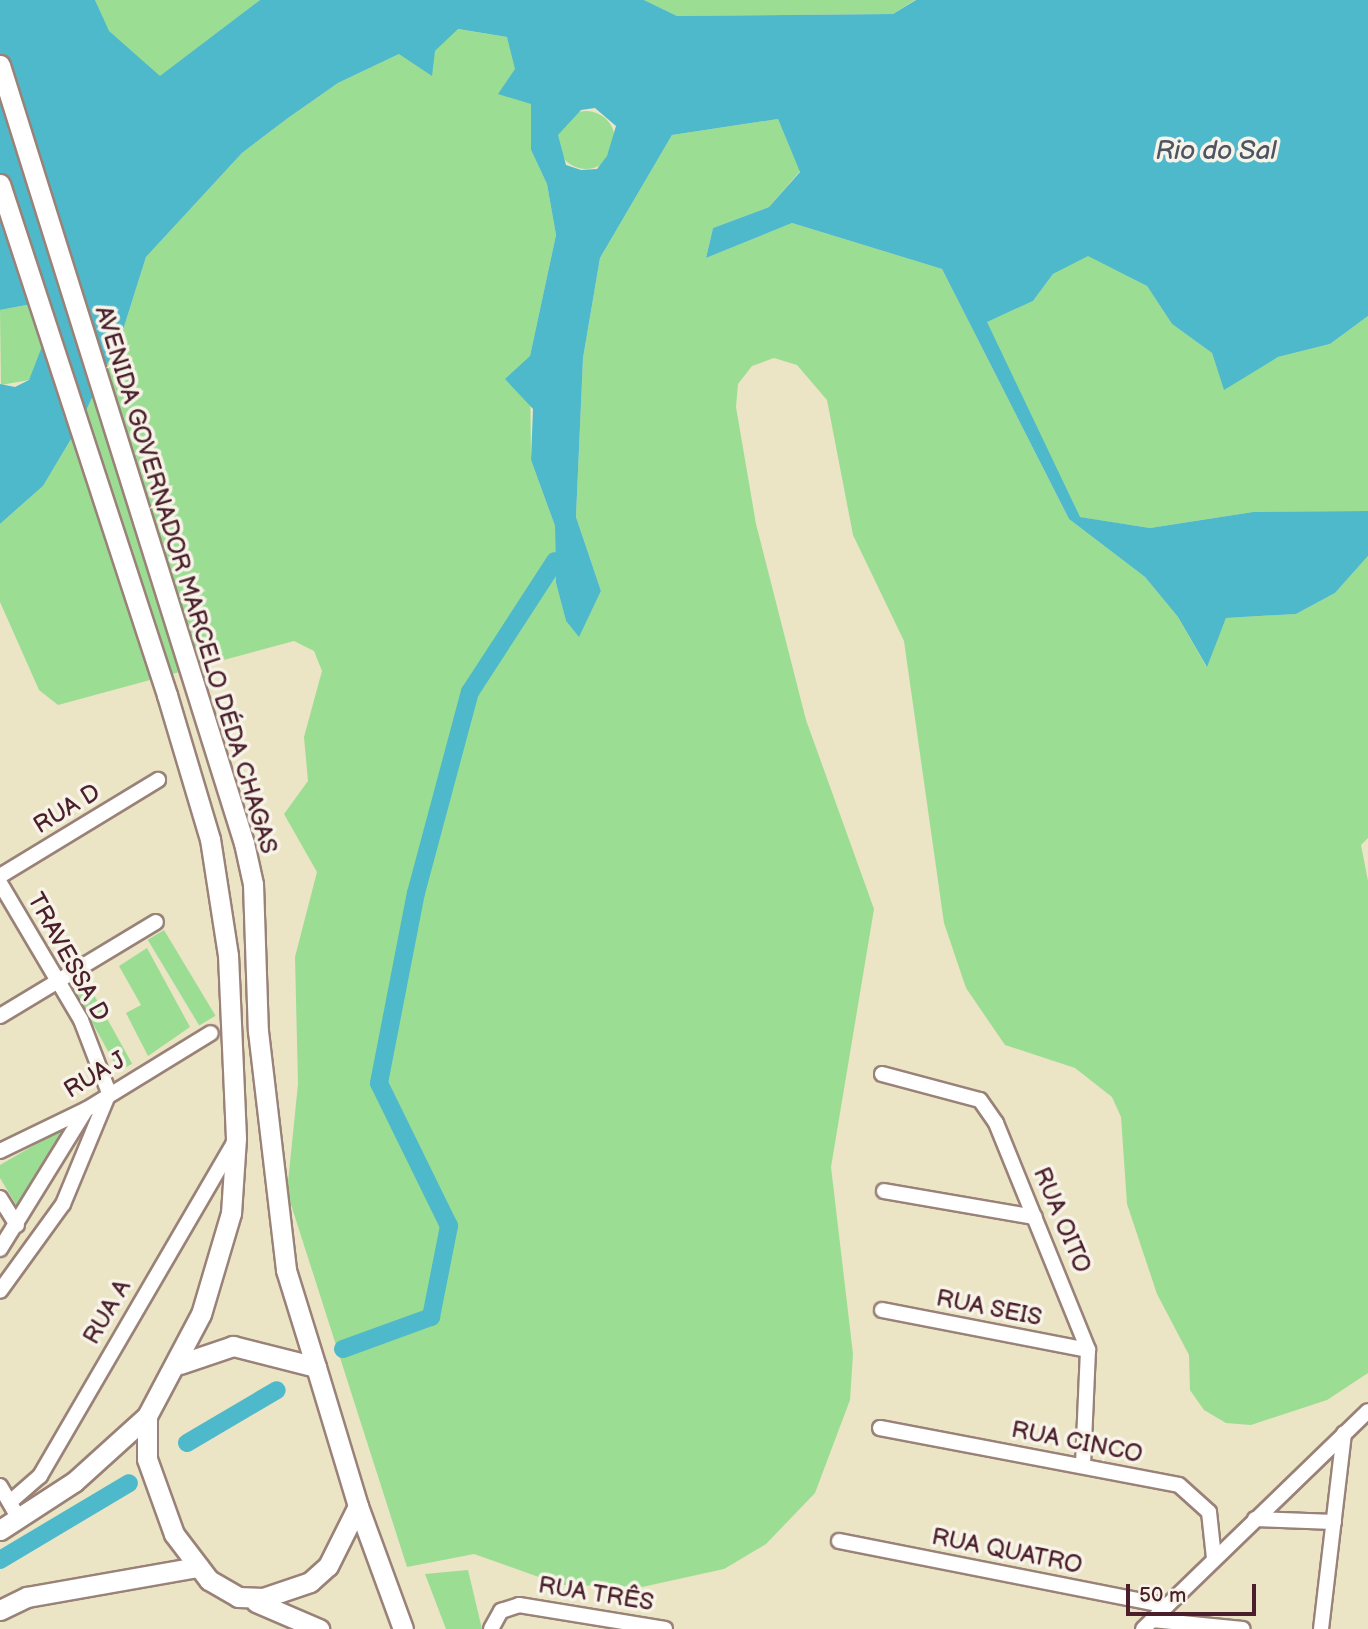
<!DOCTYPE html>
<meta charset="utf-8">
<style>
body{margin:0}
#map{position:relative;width:1368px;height:1629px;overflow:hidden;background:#ebe4c5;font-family:"Balsamiq Sans",sans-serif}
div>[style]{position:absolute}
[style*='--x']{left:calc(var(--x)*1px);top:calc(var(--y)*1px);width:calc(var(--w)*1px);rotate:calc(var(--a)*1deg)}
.green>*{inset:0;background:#9cdd94;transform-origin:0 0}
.round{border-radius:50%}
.water>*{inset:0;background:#4eb9ca}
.canal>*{height:18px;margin:-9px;padding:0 9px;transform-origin:9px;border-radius:9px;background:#4eb9ca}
.roads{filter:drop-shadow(2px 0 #9a8278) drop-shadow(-2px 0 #9a8278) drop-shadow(0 2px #9a8278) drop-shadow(0 -2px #9a8278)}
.street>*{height:14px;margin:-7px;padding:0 7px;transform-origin:7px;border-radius:7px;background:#fff}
.secondary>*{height:19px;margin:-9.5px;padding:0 9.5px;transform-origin:9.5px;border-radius:9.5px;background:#fff}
span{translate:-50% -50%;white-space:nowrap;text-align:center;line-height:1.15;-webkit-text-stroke:7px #f7f3e8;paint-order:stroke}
.street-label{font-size:24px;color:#4a1f2b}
.water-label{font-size:26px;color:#4b5563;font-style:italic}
.scale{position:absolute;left:1126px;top:1584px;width:130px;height:32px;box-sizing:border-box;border:4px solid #4a1f2b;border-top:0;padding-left:9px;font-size:21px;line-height:24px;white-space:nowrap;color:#4a1f2b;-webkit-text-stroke:5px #f7f3e8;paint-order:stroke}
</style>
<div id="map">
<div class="green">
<div style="clip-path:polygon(95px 0,260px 0,160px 77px,108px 31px)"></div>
<div style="clip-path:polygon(644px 0,915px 0,893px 14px,677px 16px)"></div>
<div style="clip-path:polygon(457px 29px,507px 37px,531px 103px,531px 150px,547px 184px,556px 235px,530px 356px,531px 460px,555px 526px,556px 583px,566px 621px,579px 636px,601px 591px,576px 517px,583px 358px,600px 258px,672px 135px,778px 119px,800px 171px,769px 207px,713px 228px,706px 258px,792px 223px,942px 269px,1069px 519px,1145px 577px,1178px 617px,1206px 666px,1226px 618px,1296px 614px,1335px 593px,1368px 556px,1368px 838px,1361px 845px,1368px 881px,1368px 1373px,1327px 1400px,1251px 1425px,1226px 1423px,1204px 1410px,1190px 1390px,1189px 1355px,1157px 1294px,1127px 1204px,1121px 1117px,1112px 1097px,1075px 1068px,1005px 1045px,966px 988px,944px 923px,904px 641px,853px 535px,827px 400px,797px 365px,774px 358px,752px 366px,738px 384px,736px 407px,756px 524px,806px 720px,874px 909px,831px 1167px,853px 1354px,850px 1400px,815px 1493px,766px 1544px,724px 1569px,642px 1587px,561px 1585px,474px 1554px,407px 1567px,287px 1192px,298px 1084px,295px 957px,317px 872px,284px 814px,308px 781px,304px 737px,322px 671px,314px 651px,294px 641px,58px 705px,39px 690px,0 602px,0 524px,43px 486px,80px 424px,123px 330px,146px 257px,242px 153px,288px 118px,338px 83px,399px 54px,435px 51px)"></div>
<div class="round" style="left:557px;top:111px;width:58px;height:58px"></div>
<div style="clip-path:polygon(1088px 255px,1147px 286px,1172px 324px,1212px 353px,1224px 389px,1278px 357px,1330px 344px,1368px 316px,1368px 511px,1253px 512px,1150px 528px,1079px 517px,986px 322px,1033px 301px,1053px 274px)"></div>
<div style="clip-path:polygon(37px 303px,50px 326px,44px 354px,29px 380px,1px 385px,0 310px)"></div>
<div style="left:164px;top:930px;width:100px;height:19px;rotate:59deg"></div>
<div style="clip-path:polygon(147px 948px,190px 1027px,148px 1056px,126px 1013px,141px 1005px,119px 966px)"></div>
<div style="left:89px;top:986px;width:89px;height:15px;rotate:61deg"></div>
<div style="clip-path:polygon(64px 1128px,18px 1208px,0 1178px,0 1165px)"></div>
<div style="clip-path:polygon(468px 1570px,482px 1629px,446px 1629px,425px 1574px)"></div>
</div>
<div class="water">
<div style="clip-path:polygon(evenodd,0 0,95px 0,109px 31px,160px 76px,260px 0,644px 0,677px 16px,893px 14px,916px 0,1368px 0,1368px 316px,1330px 344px,1278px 357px,1224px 390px,1212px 353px,1172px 324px,1147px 286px,1088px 256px,1053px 274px,1033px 301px,987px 322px,1080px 517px,1150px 528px,1253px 512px,1368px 511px,1368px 556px,1335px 593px,1296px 614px,1226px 618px,1207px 667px,1178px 617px,1145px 577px,1069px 519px,942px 269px,792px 223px,706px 258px,713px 228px,769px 207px,800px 172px,778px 119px,672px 135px,600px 258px,583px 358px,576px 517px,601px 591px,579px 637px,566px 621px,556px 583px,555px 526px,531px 460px,533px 409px,505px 379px,530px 356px,556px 235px,547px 184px,531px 150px,531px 104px,498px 94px,515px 69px,507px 37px,458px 29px,435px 51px,432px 76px,399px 54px,338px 83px,288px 118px,242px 153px,146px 257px,123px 330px,80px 424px,43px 486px,0 524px,0 384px,15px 387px,29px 380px,50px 326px,37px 303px,0 310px,0 0,595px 108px,616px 126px,607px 156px,597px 169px,581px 170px,566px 165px,558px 135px,581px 110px,595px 108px)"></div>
</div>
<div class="canal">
<div style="--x:343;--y:1349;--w:94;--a:-20"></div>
<div style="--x:431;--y:1317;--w:93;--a:-78.8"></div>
<div style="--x:449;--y:1226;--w:159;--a:-116.1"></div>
<div style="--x:379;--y:1083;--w:194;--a:-79"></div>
<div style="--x:416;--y:893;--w:208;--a:-75"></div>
<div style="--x:470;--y:692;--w:156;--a:-57"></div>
<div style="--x:187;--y:1443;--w:104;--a:-30.5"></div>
<div style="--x:0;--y:1560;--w:150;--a:-30.8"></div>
</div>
<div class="roads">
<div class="street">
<div style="--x:0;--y:876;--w:185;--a:-31.3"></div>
<div style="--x:0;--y:883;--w:159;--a:59.4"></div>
<div style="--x:81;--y:1020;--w:78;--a:69"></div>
<div style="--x:109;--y:1093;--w:120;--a:112.5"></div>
<div style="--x:63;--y:1204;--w:107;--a:125.9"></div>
<div style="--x:0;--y:1016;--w:182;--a:-31.1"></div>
<div style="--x:882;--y:1074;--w:101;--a:14.9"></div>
<div style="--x:980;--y:1100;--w:28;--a:55"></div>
<div style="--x:996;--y:1123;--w:245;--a:67.9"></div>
<div style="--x:1088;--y:1350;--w:115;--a:92.5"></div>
<div style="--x:0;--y:1151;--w:97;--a:-25.8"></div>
<div style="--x:87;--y:1109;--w:145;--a:-31.5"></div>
<div style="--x:884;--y:1191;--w:153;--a:9.8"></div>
<div style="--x:0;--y:1198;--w:32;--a:58"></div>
<div style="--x:0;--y:1249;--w:163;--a:-58.3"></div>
<div style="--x:882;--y:1310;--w:210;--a:11"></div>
<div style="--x:880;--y:1428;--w:304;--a:10.8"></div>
<div style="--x:1179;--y:1485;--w:40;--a:42"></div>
<div style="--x:1209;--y:1512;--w:46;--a:83.8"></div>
<div style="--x:0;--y:1486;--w:28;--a:60"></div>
<div style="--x:10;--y:1502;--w:40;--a:-41"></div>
<div style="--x:40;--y:1476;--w:385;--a:-59.8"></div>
<div style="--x:1255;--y:1519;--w:79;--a:2.2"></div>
<div style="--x:839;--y:1541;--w:334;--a:11.2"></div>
<div style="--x:1152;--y:1620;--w:91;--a:5.6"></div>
<div style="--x:491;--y:1629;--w:21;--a:-61"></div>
<div style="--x:501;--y:1611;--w:19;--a:-18"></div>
<div style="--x:519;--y:1605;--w:148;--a:9.3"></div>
<div style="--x:1143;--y:1629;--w:313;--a:-44.1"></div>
<div style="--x:1321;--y:1629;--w:197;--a:-83.3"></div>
</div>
<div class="secondary">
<div style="--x:0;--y:65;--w:815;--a:72.59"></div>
<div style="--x:244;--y:843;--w:42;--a:77.6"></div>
<div style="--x:253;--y:884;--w:147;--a:88.1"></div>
<div style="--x:258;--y:1031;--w:241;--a:83.3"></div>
<div style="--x:286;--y:1270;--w:102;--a:72.8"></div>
<div style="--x:0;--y:184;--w:538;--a:71.9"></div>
<div style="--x:167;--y:695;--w:150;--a:73.4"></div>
<div style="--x:210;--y:839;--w:117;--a:81.2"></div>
<div style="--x:228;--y:955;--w:183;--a:87.5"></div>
<div style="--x:236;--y:1138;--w:75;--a:93.8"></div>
<div style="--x:231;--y:1213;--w:105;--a:106.5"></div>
<div style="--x:201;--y:1314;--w:115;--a:117.9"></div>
<div style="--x:147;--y:1416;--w:43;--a:90"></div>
<div style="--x:147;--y:1459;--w:80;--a:70.2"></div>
<div style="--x:174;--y:1534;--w:58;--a:52.7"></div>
<div style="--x:209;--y:1580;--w:34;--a:30"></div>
<div style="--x:238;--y:1597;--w:25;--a:2"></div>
<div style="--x:263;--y:1598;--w:50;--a:-18.8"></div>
<div style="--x:310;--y:1582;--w:24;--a:-42"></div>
<div style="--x:328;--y:1566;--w:67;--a:-63.4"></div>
<div style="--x:358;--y:1506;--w:145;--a:-106.8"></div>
<div style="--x:316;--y:1367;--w:86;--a:-165.8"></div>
<div style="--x:233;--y:1346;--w:56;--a:161.2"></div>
<div style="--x:358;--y:1506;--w:131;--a:69.9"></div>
<div style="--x:0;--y:1530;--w:88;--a:-33"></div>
<div style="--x:74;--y:1482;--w:98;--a:-42.1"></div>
<div style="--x:256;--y:1602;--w:69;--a:23.2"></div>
<div style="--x:0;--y:1610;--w:30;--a:-26"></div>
<div style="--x:27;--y:1597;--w:174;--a:-10"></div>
</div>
</div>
<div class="street-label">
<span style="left:186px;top:580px;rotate:73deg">AVENIDA GOVERNADOR MARCELO DÉDA CHAGAS</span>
<span style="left:67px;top:809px;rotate:-31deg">RUA D</span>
<span style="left:68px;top:957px;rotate:61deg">TRAVESSA D</span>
<span style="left:95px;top:1075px;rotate:-31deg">RUA J</span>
<span style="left:1062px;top:1220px;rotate:67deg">RUA OITO</span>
<span style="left:989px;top:1308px;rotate:11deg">RUA SEIS</span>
<span style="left:107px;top:1312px;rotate:-60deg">RUA A</span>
<span style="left:1077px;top:1442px;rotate:11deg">RUA CINCO</span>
<span style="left:1007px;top:1551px;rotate:11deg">RUA QUATRO</span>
<span style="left:596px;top:1594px;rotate:9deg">RUA TRÊS</span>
</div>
<div class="water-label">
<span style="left:1216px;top:152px">Rio do Sal</span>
</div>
<div class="scale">50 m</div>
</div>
